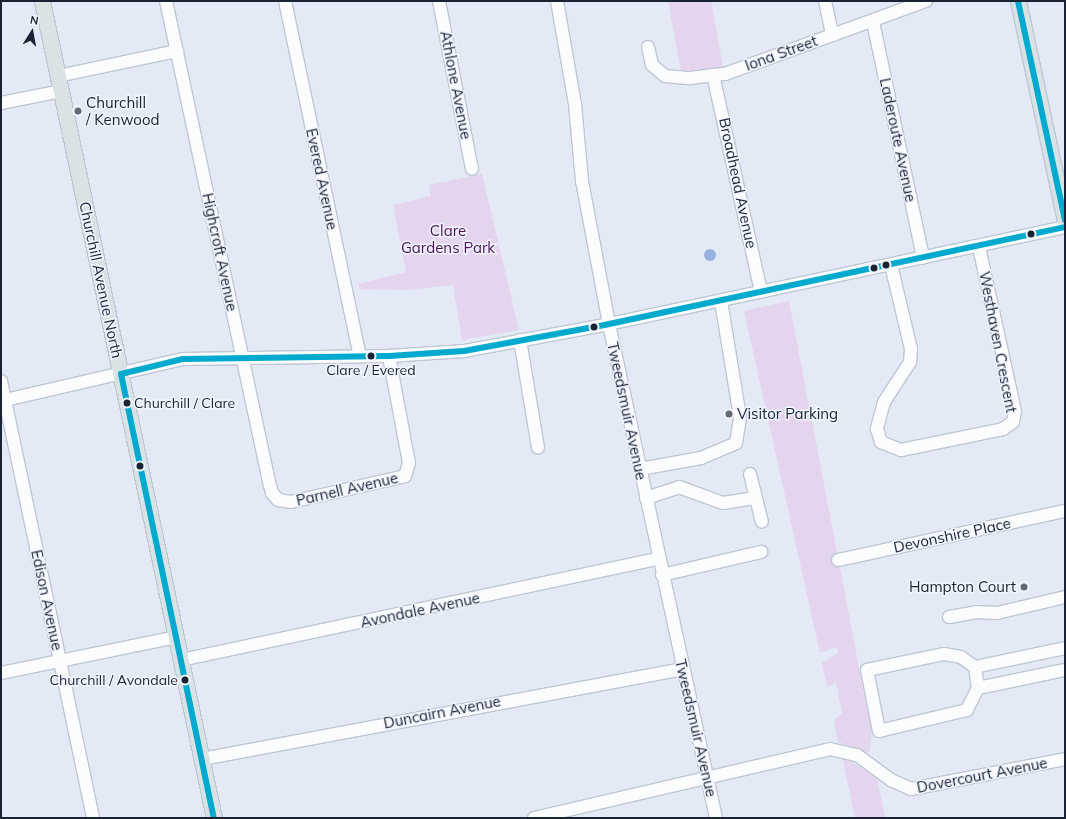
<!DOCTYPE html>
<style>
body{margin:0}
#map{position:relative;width:1066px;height:819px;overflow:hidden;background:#e4eaf5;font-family:Mulish,sans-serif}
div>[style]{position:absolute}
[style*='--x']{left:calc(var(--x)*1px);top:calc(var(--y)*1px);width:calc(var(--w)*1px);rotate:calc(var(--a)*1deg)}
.green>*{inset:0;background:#e5d4ee}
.water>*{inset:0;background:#99b1df}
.round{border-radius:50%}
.roads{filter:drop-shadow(1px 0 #bec6d4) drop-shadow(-1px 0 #bec6d4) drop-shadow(0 1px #bec6d4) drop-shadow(0 -1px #bec6d4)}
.minor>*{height:12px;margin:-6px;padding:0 6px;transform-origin:6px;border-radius:6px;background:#fbfcfe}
.major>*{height:15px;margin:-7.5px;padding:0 7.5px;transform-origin:7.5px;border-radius:7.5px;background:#d9e3e6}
.bus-1>*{height:6px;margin:-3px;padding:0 3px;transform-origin:3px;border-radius:3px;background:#00a9ce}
.dots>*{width:11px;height:11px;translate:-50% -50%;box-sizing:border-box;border:2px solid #f0f5ff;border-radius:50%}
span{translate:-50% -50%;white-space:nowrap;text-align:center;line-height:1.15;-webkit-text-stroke:3px #f0f5ff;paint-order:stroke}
.bus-label{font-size:14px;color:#1a2334}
.left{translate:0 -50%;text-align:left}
.right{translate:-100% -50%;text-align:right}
.street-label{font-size:15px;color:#1a2334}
.poi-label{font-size:15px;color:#1a2334}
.park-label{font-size:15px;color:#4c1055}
.frame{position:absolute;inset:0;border:2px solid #1a2334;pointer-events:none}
.north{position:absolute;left:12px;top:12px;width:40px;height:40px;-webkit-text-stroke:3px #f0f5ff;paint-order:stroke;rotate:11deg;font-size:11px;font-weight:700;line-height:16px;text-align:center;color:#1a2334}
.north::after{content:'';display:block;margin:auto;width:14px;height:18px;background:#1a2334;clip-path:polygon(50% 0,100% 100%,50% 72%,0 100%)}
</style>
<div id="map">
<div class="green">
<div style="clip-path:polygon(668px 1px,711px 1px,723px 67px,681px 71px)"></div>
<div style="clip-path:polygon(482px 174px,519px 330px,462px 340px,453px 285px,407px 290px,360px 289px,358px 284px,406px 272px,393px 205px,431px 196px,429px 185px)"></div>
<div style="clip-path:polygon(789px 301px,872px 735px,869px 753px,838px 742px,834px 720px,842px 713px,836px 682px,827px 688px,822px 663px,838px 653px,837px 647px,820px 653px,744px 311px)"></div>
<div style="clip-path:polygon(842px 756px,877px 778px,885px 818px,855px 818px)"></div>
</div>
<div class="water">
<div class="round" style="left:704px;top:249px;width:12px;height:12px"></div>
</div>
<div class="roads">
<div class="minor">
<div style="--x:166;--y:1;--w:488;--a:77.9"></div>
<div style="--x:268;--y:478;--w:16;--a:75"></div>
<div style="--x:272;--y:493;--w:9;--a:49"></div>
<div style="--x:278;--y:500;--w:13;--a:9"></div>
<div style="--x:291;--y:502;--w:117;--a:-12.8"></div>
<div style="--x:405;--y:476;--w:14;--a:-73"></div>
<div style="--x:409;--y:463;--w:109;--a:-100.6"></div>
<div style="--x:285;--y:1;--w:363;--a:78.1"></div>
<div style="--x:439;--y:1;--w:171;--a:78.9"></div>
<div style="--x:557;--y:1;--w:105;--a:80.1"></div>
<div style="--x:575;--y:104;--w:77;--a:84.8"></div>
<div style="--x:582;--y:181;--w:146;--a:79.3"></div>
<div style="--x:609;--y:324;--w:505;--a:77.78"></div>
<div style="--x:825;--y:1;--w:35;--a:78"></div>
<div style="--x:873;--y:22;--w:241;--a:78"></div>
<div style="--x:648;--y:47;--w:18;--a:77"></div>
<div style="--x:652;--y:65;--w:17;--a:40"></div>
<div style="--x:665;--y:76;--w:25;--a:5"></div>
<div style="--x:690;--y:78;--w:35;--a:-7"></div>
<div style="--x:725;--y:74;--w:214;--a:-20"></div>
<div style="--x:713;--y:75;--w:221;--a:77.5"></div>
<div style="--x:58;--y:76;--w:122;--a:-11.9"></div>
<div style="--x:1;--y:103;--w:61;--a:-11.3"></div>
<div style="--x:891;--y:265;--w:86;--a:76.6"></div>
<div style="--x:911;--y:349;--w:13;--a:94"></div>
<div style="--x:910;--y:362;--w:48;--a:123"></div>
<div style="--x:884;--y:402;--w:28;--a:105"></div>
<div style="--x:877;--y:429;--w:14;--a:73"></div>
<div style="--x:881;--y:442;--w:22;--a:22"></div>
<div style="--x:901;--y:450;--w:104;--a:-11.6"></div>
<div style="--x:1003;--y:429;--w:12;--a:-35"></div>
<div style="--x:1013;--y:422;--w:11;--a:-80"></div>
<div style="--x:1015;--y:411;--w:168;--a:-102.4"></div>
<div style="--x:520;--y:340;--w:109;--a:80.5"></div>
<div style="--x:1;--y:381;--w:447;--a:78.1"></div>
<div style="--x:1;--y:401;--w:187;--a:-13"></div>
<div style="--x:183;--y:359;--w:206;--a:-0.8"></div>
<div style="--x:389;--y:356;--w:75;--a:-3.8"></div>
<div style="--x:464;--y:351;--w:147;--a:-10.5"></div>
<div style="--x:609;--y:324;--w:466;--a:-12"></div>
<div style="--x:640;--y:469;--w:62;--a:-10.2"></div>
<div style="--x:701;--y:458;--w:38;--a:-23"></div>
<div style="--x:736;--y:443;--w:26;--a:-81"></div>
<div style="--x:740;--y:417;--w:118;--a:-99.3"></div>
<div style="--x:750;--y:474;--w:49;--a:76"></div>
<div style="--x:646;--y:498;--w:35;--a:-18"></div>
<div style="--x:679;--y:487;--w:47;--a:20"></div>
<div style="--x:723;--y:503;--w:33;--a:-9"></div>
<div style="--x:838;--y:560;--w:232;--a:-12.2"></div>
<div style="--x:662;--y:575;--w:102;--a:-13.1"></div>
<div style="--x:949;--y:617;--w:27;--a:-10"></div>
<div style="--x:976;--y:612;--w:21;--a:3"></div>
<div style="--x:997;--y:613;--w:70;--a:-13.2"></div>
<div style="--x:944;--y:654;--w:17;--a:10"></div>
<div style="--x:961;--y:657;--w:17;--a:36"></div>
<div style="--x:975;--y:667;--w:21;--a:82"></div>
<div style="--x:978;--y:688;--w:25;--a:117"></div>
<div style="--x:967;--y:710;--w:90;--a:166.6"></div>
<div style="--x:879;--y:731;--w:62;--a:-101.1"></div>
<div style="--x:867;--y:670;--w:79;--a:-11.7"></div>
<div style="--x:181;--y:660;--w:488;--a:-12"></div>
<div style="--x:975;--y:667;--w:92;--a:-11.9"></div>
<div style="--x:1;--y:673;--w:179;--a:-11.6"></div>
<div style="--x:978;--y:688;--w:89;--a:-11.7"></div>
<div style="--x:202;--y:759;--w:488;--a:-10.6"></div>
<div style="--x:534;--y:818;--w:304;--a:-13.1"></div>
<div style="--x:830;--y:749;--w:28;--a:13"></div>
<div style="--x:857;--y:755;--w:42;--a:36.3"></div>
<div style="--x:891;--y:780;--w:22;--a:24"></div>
<div style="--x:911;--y:789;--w:157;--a:-11"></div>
</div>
<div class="major">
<div style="--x:42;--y:1;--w:835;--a:78.11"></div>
<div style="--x:1018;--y:1;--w:224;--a:77.9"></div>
</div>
</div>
<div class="bus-1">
<div style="--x:1018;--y:1;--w:224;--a:77.9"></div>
<div style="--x:121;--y:374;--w:64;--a:-13.6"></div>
<div style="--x:183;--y:359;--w:206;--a:-0.8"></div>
<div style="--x:389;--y:356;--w:75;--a:-3.8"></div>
<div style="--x:464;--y:351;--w:147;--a:-10.5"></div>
<div style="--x:609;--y:324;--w:466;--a:-12"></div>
<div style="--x:121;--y:374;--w:454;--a:78.2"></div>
</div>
<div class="dots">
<div style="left:78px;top:111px;background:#616978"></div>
<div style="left:1031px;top:234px;background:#1a2334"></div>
<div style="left:886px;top:265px;background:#1a2334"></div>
<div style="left:874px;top:268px;background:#1a2334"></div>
<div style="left:594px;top:327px;background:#1a2334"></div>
<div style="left:371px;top:356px;background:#1a2334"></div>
<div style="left:127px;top:403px;background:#1a2334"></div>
<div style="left:729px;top:414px;background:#616978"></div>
<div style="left:140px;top:466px;background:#1a2334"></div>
<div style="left:1024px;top:587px;background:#616978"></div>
<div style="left:185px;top:680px;background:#1a2334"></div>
</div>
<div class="bus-label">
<span style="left:371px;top:370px">Clare / Evered</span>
<span class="left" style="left:134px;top:403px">Churchill / Clare</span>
<span class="right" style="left:178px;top:680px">Churchill / Avondale</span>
</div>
<div class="street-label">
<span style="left:781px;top:53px;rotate:-20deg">Iona Street</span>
<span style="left:456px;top:85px;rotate:79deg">Athlone Avenue</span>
<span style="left:898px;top:140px;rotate:78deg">Laderoute Avenue</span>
<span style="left:322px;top:179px;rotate:78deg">Evered Avenue</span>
<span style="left:738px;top:183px;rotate:78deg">Broadhead Avenue</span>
<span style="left:220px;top:252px;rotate:78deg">Highcroft Avenue</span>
<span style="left:101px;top:280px;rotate:78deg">Churchill Avenue North</span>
<span style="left:998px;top:342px;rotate:79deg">Westhaven Crescent</span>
<span style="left:627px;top:411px;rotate:78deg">Tweedsmuir Avenue</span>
<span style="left:347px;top:489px;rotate:-13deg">Parnell Avenue</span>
<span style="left:952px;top:535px;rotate:-12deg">Devonshire Place</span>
<span style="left:47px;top:600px;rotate:78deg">Edison Avenue</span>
<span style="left:420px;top:610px;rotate:-12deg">Avondale Avenue</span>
<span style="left:442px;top:712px;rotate:-11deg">Duncairn Avenue</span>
<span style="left:696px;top:728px;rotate:77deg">Tweedsmuir Avenue</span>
<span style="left:982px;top:775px;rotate:-11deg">Dovercourt Avenue</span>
</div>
<div class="poi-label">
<span class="left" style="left:86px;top:111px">Churchill<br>/ Kenwood</span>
<span class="left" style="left:737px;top:414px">Visitor Parking</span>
<span class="right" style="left:1016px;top:587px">Hampton Court</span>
</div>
<div class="park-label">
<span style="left:448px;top:239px">Clare<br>Gardens Park</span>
</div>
<div class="frame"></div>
<div class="north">N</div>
</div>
